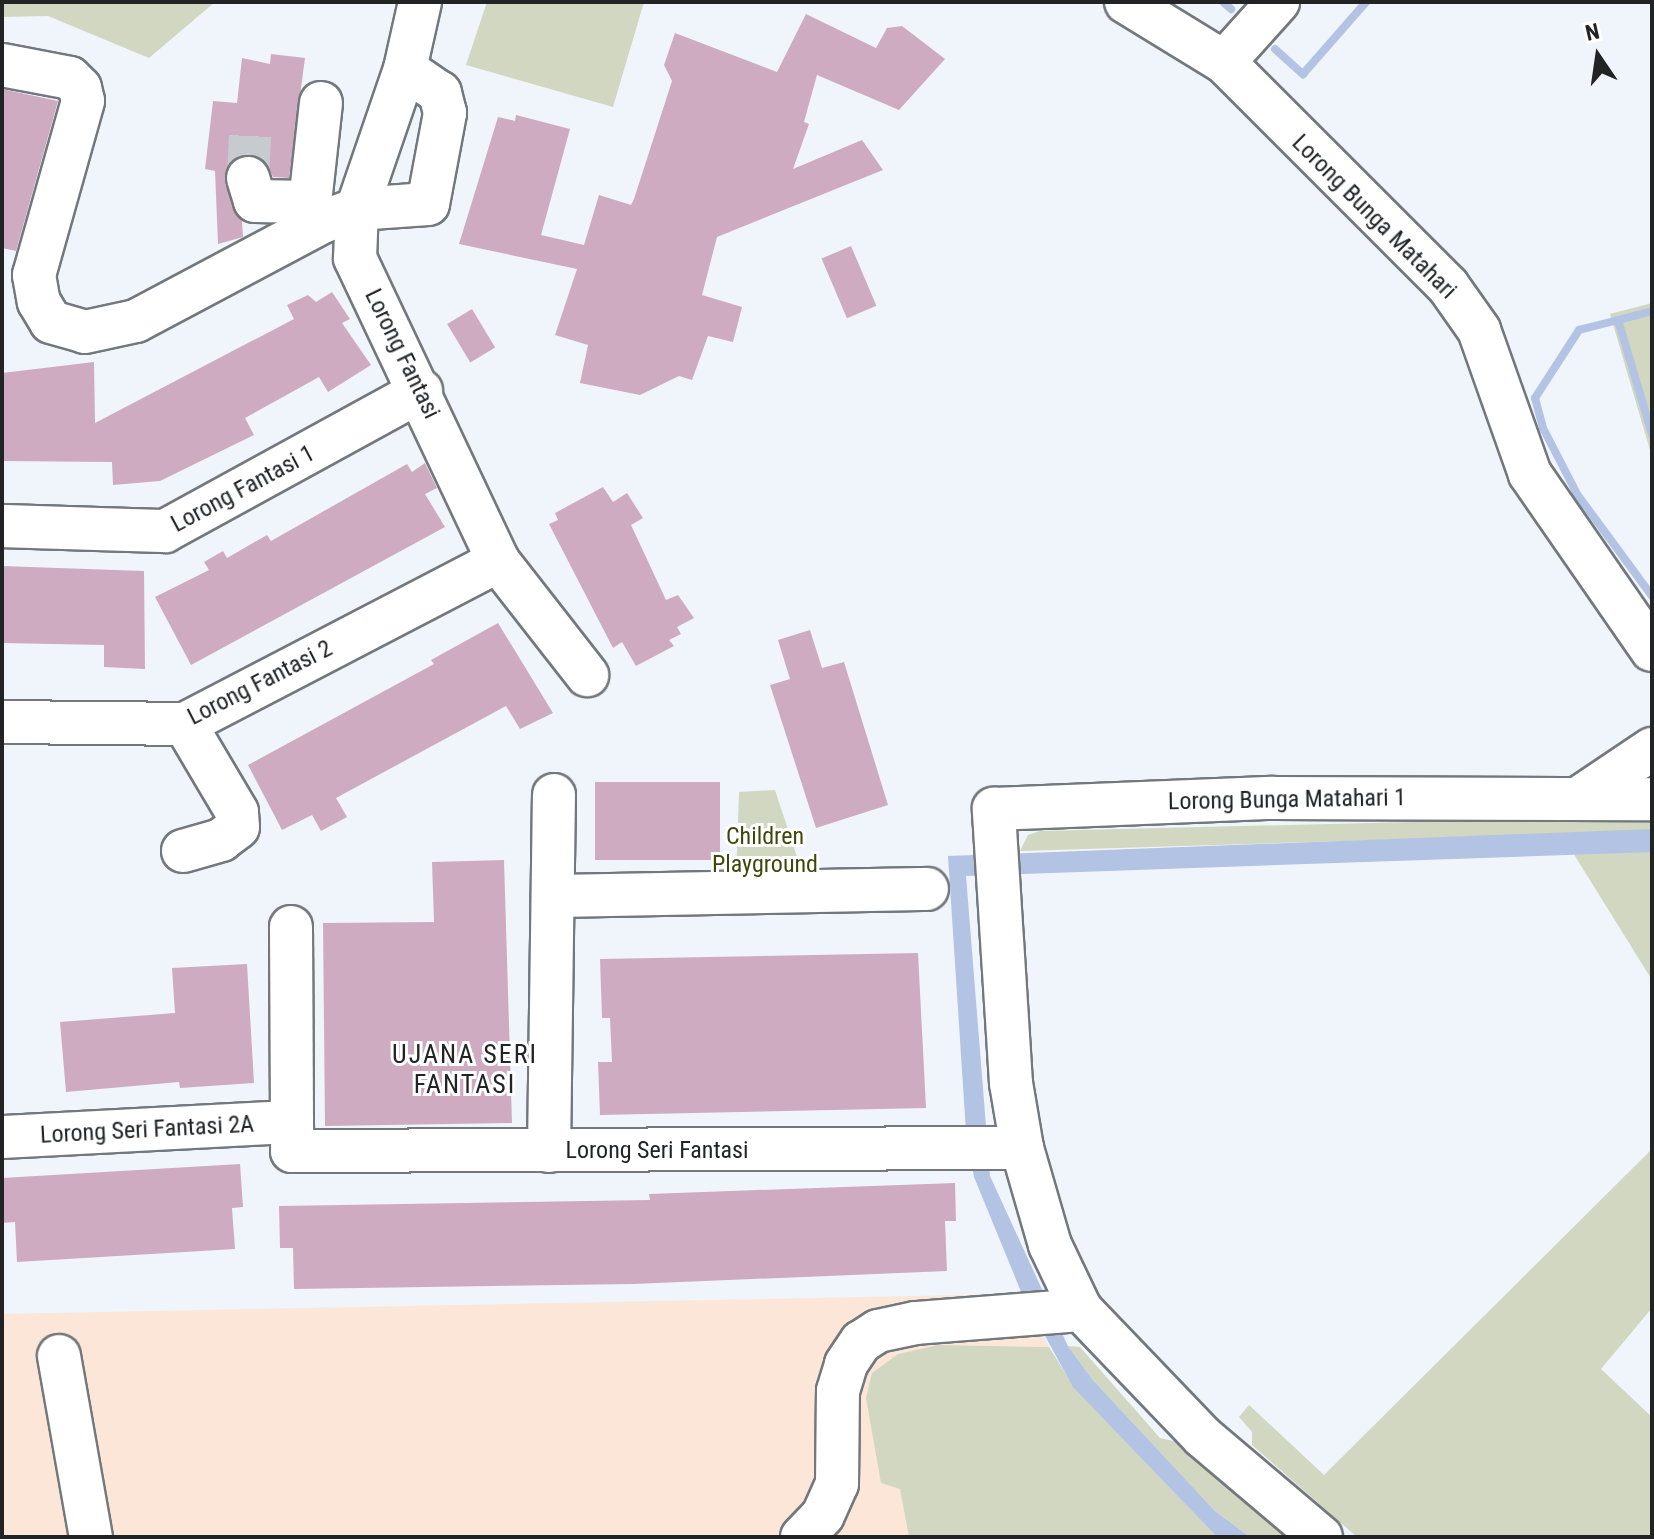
<!DOCTYPE html>
<style>
body{margin:0}
#map{position:relative;width:1654px;height:1539px;overflow:hidden;background:#eff5fa;font-family:"Roboto Condensed",sans-serif}
div>[style]{position:absolute}
[style*='--x']{left:calc(var(--x)*1px);top:calc(var(--y)*1px);width:calc(var(--w)*1px);rotate:calc(var(--a)*1deg)}
.industrial>*{inset:0;background:#fbe6d7}
.green>*{inset:0;background:#d1d7c0}
.water>*{inset:0;background:#b3c3e4}
.stream>*{height:8px;margin:-4px;padding:0 4px;transform-origin:4px;border-radius:4px;background:#b3c3e4}
.building>*{inset:0;background:#cfabc1;transform-origin:0 0}
.minor-tunnel>*{height:42px;margin-top:-21px;transform-origin:0;background:repeating-linear-gradient(90deg,#c6cbcf 0 42px,transparent 0 63px)}
.roads{filter:drop-shadow(2px 0 #73787c) drop-shadow(-2px 0 #73787c) drop-shadow(0 2px #73787c) drop-shadow(0 -2px #73787c)}
.minor>*{height:42px;margin:-21px;padding:0 21px;transform-origin:21px;border-radius:21px;background:#fff}
span{translate:-50% -50%;white-space:nowrap;text-align:center;line-height:1.15;-webkit-text-stroke:6px #fff;paint-order:stroke}
.street-label{font-size:24px;color:#212325}
.park-label{font-size:24px;color:#3e470b}
.neighbourhood-label{font-size:26px;color:#212325;letter-spacing:2px}
.frame{position:absolute;inset:0;border:4px solid #212325;pointer-events:none}
.north{position:absolute;left:1558px;top:16px;width:80px;height:80px;-webkit-text-stroke:6px #fff;paint-order:stroke;rotate:347deg;font-size:22px;font-weight:700;line-height:32px;text-align:center;color:#212325}
.north::after{content:'';display:block;margin:auto;width:28px;height:36px;background:#212325;clip-path:polygon(50% 0,100% 100%,50% 72%,0 100%)}
</style>
<div id="map">
<div class="industrial">
<div style="clip-path:polygon(1022px 1294px,1049px 1347px,938px 1345px,900px 1489px,909px 1537px,2px 1537px,2px 1314px)"></div>
</div>
<div class="green">
<div style="clip-path:polygon(2px 2px,215px 2px,149px 58px,48px 16px,2px 17px)"></div>
<div style="clip-path:polygon(487px 2px,644px 2px,613px 107px,466px 65px)"></div>
<div style="clip-path:polygon(1652px 303px,1652px 457px,1610px 314px)"></div>
<div style="clip-path:polygon(775px 790px,804px 878px,736px 878px,739px 792px)"></div>
<div style="clip-path:polygon(1533px 819px,1652px 819px,1652px 980px,1575px 856px,1573px 834px,1020px 851px,1028px 835px,1040px 831px)"></div>
<div style="clip-path:polygon(1652px 1149px,1652px 1308px,1601px 1369px,1652px 1417px,1652px 1537px,1357px 1537px,1252px 1445px,1252px 1432px,1239px 1417px,1249px 1405px,1324px 1475px)"></div>
<div style="clip-path:polygon(938px 1345px,1049px 1347px,1074px 1387px,1217px 1537px,909px 1537px,900px 1489px,881px 1483px,866px 1398px,872px 1373px,898px 1354px)"></div>
<div style="clip-path:polygon(1068px 1346px,1080px 1347px,1160px 1438px,1191px 1445px,1299px 1537px,1250px 1537px,1215px 1511px,1092px 1379px)"></div>
</div>
<div class="water">
<div style="clip-path:polygon(1652px 829px,1652px 852px,966px 876px,990px 1176px,1068px 1346px,1092px 1379px,1215px 1511px,1250px 1537px,1217px 1537px,1073px 1387px,1022px 1294px,974px 1177px,966px 1132px,948px 856px)"></div>
</div>
<div class="stream">
<div style="--x:1223;--y:2;--w:11;--a:41"></div>
<div style="--x:1275;--y:49;--w:38;--a:42"></div>
<div style="--x:1303;--y:74;--w:96;--a:-48.8"></div>
<div style="--x:1652;--y:311;--w:35;--a:165"></div>
<div style="--x:1618;--y:320;--w:119;--a:73.4"></div>
<div style="--x:1618;--y:320;--w:40;--a:165.6"></div>
<div style="--x:1579;--y:330;--w:81;--a:122.9"></div>
<div style="--x:1535;--y:398;--w:31;--a:75"></div>
<div style="--x:1543;--y:428;--w:74;--a:62.7"></div>
<div style="--x:1577;--y:494;--w:127;--a:53.7"></div>
</div>
<div class="building">
<div style="clip-path:polygon(806px 14px,876px 48px,887px 28px,902px 26px,945px 59px,899px 110px,817px 75px,804px 122px,809px 124px,793px 169px,862px 140px,883px 170px,717px 237px,702px 295px,742px 307px,733px 342px,708px 336px,692px 380px,679px 376px,640px 395px,580px 383px,588px 345px,555px 335px,577px 269px,459px 244px,498px 117px,515px 121px,516px 115px,570px 129px,541px 235px,584px 245px,599px 195px,631px 205px,634px 199px,672px 81px,664px 65px,675px 33px,777px 72px)"></div>
<div style="clip-path:polygon(271px 54px,305px 58px,289px 178px,273px 177px,265px 161px,254px 155px,231px 161px,225px 184px,242px 221px,243px 237px,218px 244px,215px 171px,205px 169px,213px 101px,237px 103px,242px 58px,270px 64px)"></div>
<div style="clip-path:polygon(2px 89px,58px 101px,16px 251px,2px 248px)"></div>
<div style="left:851px;top:246px;width:65px;height:32px;rotate:67deg"></div>
<div style="clip-path:polygon(332px 292px,350px 319px,342px 323px,371px 365px,328px 392px,319px 377px,245px 418px,254px 435px,160px 481px,113px 485px,112px 462px,2px 461px,2px 373px,94px 362px,95px 423px,294px 319px,287px 305px,308px 295px,316px 302px)"></div>
<div style="left:472px;top:309px;width:45px;height:29px;rotate:59deg"></div>
<div style="clip-path:polygon(425px 463px,437px 488px,425px 494px,445px 527px,191px 665px,155px 597px,209px 570px,204px 562px,223px 551px,227px 558px,267px 535px,271px 541px,407px 464px,412px 472px)"></div>
<div style="clip-path:polygon(603px 487px,613px 502px,627px 493px,643px 518px,631px 525px,666px 600px,678px 595px,694px 618px,677px 627px,681px 634px,669px 640px,674px 646px,636px 666px,622px 642px,613px 648px,549px 524px,558px 520px,555px 513px)"></div>
<div style="clip-path:polygon(2px 566px,144px 571px,145px 669px,104px 667px,104px 645px,2px 643px)"></div>
<div style="clip-path:polygon(498px 623px,553px 713px,520px 729px,506px 706px,336px 798px,347px 817px,321px 831px,312px 815px,282px 830px,248px 765px,434px 664px,431px 660px)"></div>
<div style="clip-path:polygon(810px 630px,822px 668px,844px 662px,888px 805px,816px 828px,770px 685px,790px 679px,778px 640px)"></div>
<div style="left:595px;top:782px;width:125px;height:78px"></div>
<div style="clip-path:polygon(504px 860px,512px 1123px,325px 1126px,323px 923px,434px 922px,432px 862px)"></div>
<div style="clip-path:polygon(918px 953px,926px 1108px,600px 1115px,598px 1062px,612px 1062px,610px 1018px,602px 1018px,600px 959px)"></div>
<div style="clip-path:polygon(247px 964px,254px 1083px,180px 1088px,179px 1082px,66px 1092px,60px 1022px,175px 1013px,172px 968px)"></div>
<div style="clip-path:polygon(240px 1164px,243px 1207px,232px 1208px,235px 1249px,17px 1262px,15px 1222px,2px 1223px,2px 1178px)"></div>
<div style="clip-path:polygon(955px 1183px,956px 1221px,945px 1221px,947px 1271px,633px 1284px,294px 1289px,293px 1248px,280px 1248px,279px 1206px,650px 1200px,649px 1194px)"></div>
</div>
<div class="minor-tunnel">
<div style="--x:248;--y:178;--w:62;--a:-87.2"></div>
</div>
<div class="roads">
<div class="minor">
<div style="--x:420;--y:2;--w:69;--a:102.6"></div>
<div style="--x:405;--y:69;--w:148;--a:108.9"></div>
<div style="--x:357;--y:209;--w:49;--a:92.3"></div>
<div style="--x:355;--y:258;--w:335;--a:64.7"></div>
<div style="--x:498;--y:561;--w:145;--a:52"></div>
<div style="--x:1126;--y:2;--w:115;--a:31.5"></div>
<div style="--x:1224;--y:62;--w:317;--a:45"></div>
<div style="--x:1448;--y:286;--w:54;--a:54.8"></div>
<div style="--x:1479;--y:330;--w:153;--a:70.5"></div>
<div style="--x:1530;--y:474;--w:214;--a:55.3"></div>
<div style="--x:1224;--y:62;--w:81;--a:-48"></div>
<div style="--x:2;--y:65;--w:69;--a:10.8"></div>
<div style="--x:70;--y:78;--w:14;--a:45"></div>
<div style="--x:80;--y:88;--w:13;--a:77"></div>
<div style="--x:83;--y:101;--w:181;--a:105.7"></div>
<div style="--x:34;--y:275;--w:27;--a:80"></div>
<div style="--x:39;--y:302;--w:23;--a:59"></div>
<div style="--x:51;--y:322;--w:35;--a:16"></div>
<div style="--x:85;--y:332;--w:52;--a:-12.2"></div>
<div style="--x:136;--y:321;--w:211;--a:-28"></div>
<div style="--x:322;--y:222;--w:37;--a:-20"></div>
<div style="--x:357;--y:209;--w:71;--a:-4"></div>
<div style="--x:428;--y:204;--w:93;--a:-79.4"></div>
<div style="--x:445;--y:113;--w:21;--a:-104"></div>
<div style="--x:440;--y:93;--w:42;--a:-145.6"></div>
<div style="--x:321;--y:103;--w:100;--a:96.3"></div>
<div style="--x:310;--y:202;--w:23;--a:59"></div>
<div style="--x:248;--y:178;--w:24;--a:73"></div>
<div style="--x:255;--y:201;--w:55;--a:1"></div>
<div style="--x:2;--y:526;--w:163;--a:1.8"></div>
<div style="--x:165;--y:531;--w:292;--a:-28.7"></div>
<div style="--x:2;--y:722;--w:183;--a:0.6"></div>
<div style="--x:185;--y:724;--w:353;--a:-27.5"></div>
<div style="--x:1579;--y:798;--w:88;--a:-33.9"></div>
<div style="--x:183;--y:851;--w:40;--a:-16"></div>
<div style="--x:221;--y:840;--w:21;--a:-37"></div>
<div style="--x:238;--y:827;--w:15;--a:-94"></div>
<div style="--x:237;--y:812;--w:102;--a:-120.6"></div>
<div style="--x:553;--y:896;--w:374;--a:-1.1"></div>
<div style="--x:291;--y:927;--w:224;--a:89.7"></div>
<div style="--x:292;--y:1151;--w:730;--a:-0.24"></div>
<div style="--x:3;--y:1137;--w:289;--a:-3"></div>
<div style="--x:549;--y:1151;--w:356;--a:-89.2"></div>
<div style="--x:59;--y:1356;--w:184;--a:80"></div>
<div style="--x:802;--y:1537;--w:30;--a:-46"></div>
<div style="--x:823;--y:1515;--w:34;--a:-66"></div>
<div style="--x:837;--y:1484;--w:93;--a:-89.4"></div>
<div style="--x:838;--y:1391;--w:28;--a:-73"></div>
<div style="--x:846;--y:1364;--w:27;--a:-56"></div>
<div style="--x:861;--y:1342;--w:20;--a:-33"></div>
<div style="--x:878;--y:1331;--w:39;--a:-12"></div>
<div style="--x:916;--y:1323;--w:166;--a:-4.5"></div>
<div style="--x:1321;--y:1537;--w:155;--a:-139.7"></div>
<div style="--x:1203;--y:1437;--w:176;--a:-133.8"></div>
<div style="--x:1081;--y:1310;--w:72;--a:-115.5"></div>
<div style="--x:1050;--y:1245;--w:101;--a:-106.1"></div>
<div style="--x:1022;--y:1148;--w:66;--a:-99.6"></div>
<div style="--x:1011;--y:1083;--w:275;--a:-93.6"></div>
<div style="--x:994;--y:809;--w:279;--a:-2.3"></div>
<div style="--x:1273;--y:798;--w:379;--a:0.2"></div>
</div>
</div>
<div class="street-label">
<span style="left:1374px;top:217px;rotate:45deg">Lorong Bunga Matahari</span>
<span style="left:402px;top:354px;rotate:64deg">Lorong Fantasi</span>
<span style="left:243px;top:489px;rotate:-28deg">Lorong Fantasi 1</span>
<span style="left:260px;top:683px;rotate:-27deg">Lorong Fantasi 2</span>
<span style="left:1287px;top:800px;rotate:-1deg">Lorong Bunga Matahari 1</span>
<span style="left:147px;top:1130px;rotate:-3deg">Lorong Seri Fantasi 2A</span>
<span style="left:657px;top:1151px">Lorong Seri Fantasi</span>
</div>
<div class="park-label">
<span style="left:765px;top:851px">Children<br>Playground</span>
</div>
<div class="neighbourhood-label">
<span style="left:465px;top:1070px">UJANA SERI<br>FANTASI</span>
</div>
<div class="frame"></div>
<div class="north">N</div>
</div>
